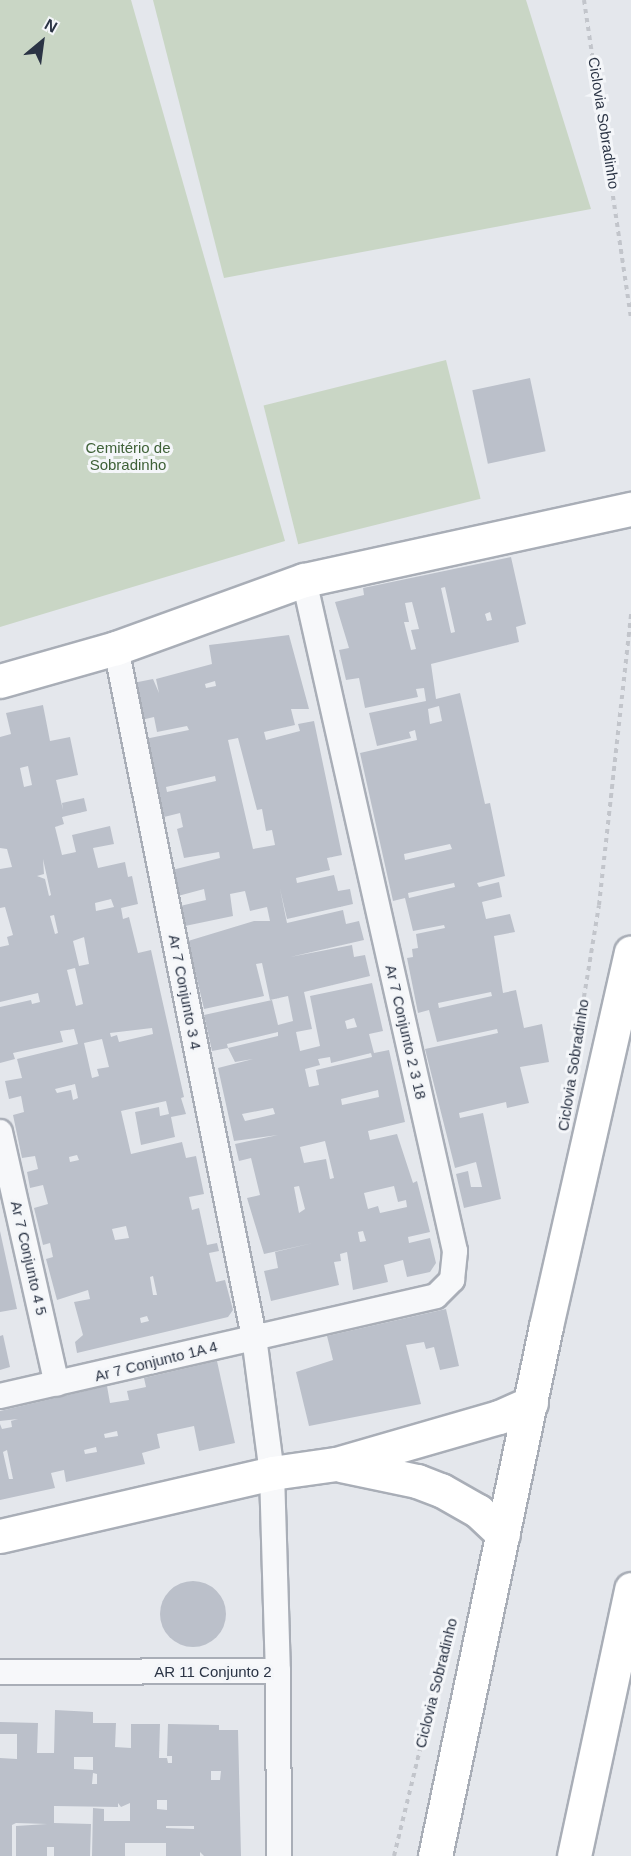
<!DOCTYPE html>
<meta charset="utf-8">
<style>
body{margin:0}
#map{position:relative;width:631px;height:1856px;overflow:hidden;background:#e4e7ec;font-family:Helvetica,sans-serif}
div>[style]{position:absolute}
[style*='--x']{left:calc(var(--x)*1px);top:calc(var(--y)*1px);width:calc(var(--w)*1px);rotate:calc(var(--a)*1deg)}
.green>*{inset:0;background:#c9d6c5;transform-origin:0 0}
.building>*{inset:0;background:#bbc0ca;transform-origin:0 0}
.round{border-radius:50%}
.path>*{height:4px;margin-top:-2px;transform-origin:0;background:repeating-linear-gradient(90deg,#c2c5cb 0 4.5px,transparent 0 9px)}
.roads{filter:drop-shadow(2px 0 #a9aeb7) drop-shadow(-2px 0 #a9aeb7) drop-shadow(0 2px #a9aeb7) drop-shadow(0 -2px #a9aeb7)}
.street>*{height:24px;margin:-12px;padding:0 12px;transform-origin:12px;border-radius:12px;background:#f7f8fa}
.secondary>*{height:33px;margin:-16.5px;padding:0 16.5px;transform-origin:16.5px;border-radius:16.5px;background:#fff}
span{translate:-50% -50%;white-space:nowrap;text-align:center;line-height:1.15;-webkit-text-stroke:6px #f4f6f9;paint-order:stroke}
.street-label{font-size:15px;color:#2b3445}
.park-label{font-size:15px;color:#3f6138}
.north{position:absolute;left:12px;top:12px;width:60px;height:60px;-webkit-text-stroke:4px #f4f6f9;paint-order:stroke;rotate:29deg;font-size:16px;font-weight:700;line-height:24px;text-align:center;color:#2b3445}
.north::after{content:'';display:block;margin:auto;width:21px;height:27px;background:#2b3445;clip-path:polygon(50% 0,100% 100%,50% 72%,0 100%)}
</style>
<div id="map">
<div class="green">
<div style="clip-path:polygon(0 0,131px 0,285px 541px,0 627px)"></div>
<div style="clip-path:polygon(153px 0,526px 0,591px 209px,224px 278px)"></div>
<div style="left:446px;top:360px;width:143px;height:188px;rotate:76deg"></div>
</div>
<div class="building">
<div style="left:530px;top:378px;width:75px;height:59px;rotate:78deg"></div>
<div style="clip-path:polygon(evenodd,511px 557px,526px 624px,516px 627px,519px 642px,431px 664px,436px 699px,460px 693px,485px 804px,490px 803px,505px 876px,477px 883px,479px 887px,499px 882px,502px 897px,482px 902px,486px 919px,510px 914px,515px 932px,494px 936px,503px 993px,516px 990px,524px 1028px,542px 1024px,549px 1062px,520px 1067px,529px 1103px,507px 1108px,506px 1102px,459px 1113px,460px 1118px,483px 1113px,501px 1199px,464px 1208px,456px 1174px,468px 1171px,471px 1187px,482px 1187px,476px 1162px,455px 1168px,425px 1049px,498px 1033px,497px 1029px,437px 1042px,429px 1010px,418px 1013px,407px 958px,413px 957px,412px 949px,418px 948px,416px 934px,445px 928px,444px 925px,413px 931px,405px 898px,393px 901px,360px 753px,417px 740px,415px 730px,409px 732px,411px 738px,377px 746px,369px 713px,426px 701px,424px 688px,416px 689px,418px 697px,365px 708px,359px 678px,346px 680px,339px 650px,349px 648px,335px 602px,364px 595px,363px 588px,511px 557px,445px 587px,455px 632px,451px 633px,441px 588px,445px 587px,511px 557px,412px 602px,419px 629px,411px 630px,416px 649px,411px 650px,404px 622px,409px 622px,405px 603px,412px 602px,511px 557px,490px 612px,492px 620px,487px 621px,485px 614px,490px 612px,511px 557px,439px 706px,442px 721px,430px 724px,428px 709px,439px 706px,511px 557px,450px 844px,452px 849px,405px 860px,404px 854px,450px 844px,511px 557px,454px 883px,455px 887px,409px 898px,408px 893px,454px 883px,511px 557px,491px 992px,492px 996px,439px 1008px,438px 1003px,491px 992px)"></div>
<div style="clip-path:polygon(evenodd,289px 635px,309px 709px,291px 709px,295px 725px,264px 732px,266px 740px,300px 731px,298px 724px,314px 721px,342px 855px,327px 858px,330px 870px,296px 878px,297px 883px,334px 875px,338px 891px,350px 889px,353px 904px,287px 919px,280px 889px,287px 923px,343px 910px,346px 924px,359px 921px,364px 940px,290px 957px,352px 945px,354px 957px,365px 955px,370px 976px,304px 992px,312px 1029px,296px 1032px,300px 1051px,320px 1046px,310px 996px,372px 983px,383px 1031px,369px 1034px,374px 1053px,389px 1050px,405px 1122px,368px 1131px,370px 1140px,397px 1134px,413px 1183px,417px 1181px,430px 1232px,408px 1237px,409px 1243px,430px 1238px,436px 1263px,430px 1272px,407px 1277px,403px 1260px,384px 1265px,388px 1282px,353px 1290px,347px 1252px,340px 1254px,341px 1261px,334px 1262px,339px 1285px,271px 1301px,264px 1271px,278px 1268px,275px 1252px,313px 1243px,264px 1254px,247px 1198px,260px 1195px,251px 1158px,239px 1161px,235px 1144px,278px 1135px,234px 1141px,218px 1068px,253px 1059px,235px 1062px,228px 1048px,212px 1051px,204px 1015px,272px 1000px,278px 1025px,293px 1021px,288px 996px,270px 1000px,262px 963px,256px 964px,264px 996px,204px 1009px,188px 941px,254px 921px,270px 921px,267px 907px,250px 911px,245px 891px,230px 894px,233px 916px,185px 926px,180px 906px,206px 900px,204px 889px,178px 896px,172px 870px,220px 858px,219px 852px,184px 858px,177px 829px,183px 827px,180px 813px,160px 818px,145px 739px,189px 730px,187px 726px,157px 732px,154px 717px,137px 721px,133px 683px,153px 679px,159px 693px,156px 679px,212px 664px,209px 645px,289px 635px,215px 681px,216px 686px,206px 688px,205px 684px,215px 681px,289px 635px,238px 738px,257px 810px,262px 809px,266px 831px,272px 830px,275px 845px,253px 849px,228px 740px,238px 738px,289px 635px,215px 776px,216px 781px,167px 792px,166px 787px,215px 776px,289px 635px,354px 1018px,357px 1027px,347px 1029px,345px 1021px,354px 1018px,289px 635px,278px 1032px,278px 1036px,228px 1048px,227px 1044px,278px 1032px,289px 635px,371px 1053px,372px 1057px,316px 1070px,319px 1085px,309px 1087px,305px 1069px,320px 1065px,318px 1059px,330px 1057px,331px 1063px,371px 1053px,289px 635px,378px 1090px,379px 1097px,342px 1105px,341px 1099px,378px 1090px,289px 635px,273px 1108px,275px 1114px,245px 1121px,242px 1114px,273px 1108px,289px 635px,325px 1141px,334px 1178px,330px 1179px,326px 1159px,304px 1163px,300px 1147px,325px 1141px,289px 635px,299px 1186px,305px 1209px,299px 1213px,294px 1187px,299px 1186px,289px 635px,394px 1186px,398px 1202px,406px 1200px,407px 1207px,380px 1213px,378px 1206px,368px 1209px,364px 1193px,394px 1186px,289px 635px,363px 1231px,366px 1241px,360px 1242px,358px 1232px,363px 1231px)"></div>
<div style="clip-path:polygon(evenodd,43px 705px,50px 741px,70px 737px,78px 775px,56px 780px,63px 810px,62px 803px,84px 798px,87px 811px,62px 817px,64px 824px,55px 827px,62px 855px,76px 852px,72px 835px,110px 826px,114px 844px,93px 848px,98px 868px,125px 862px,128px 877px,132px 876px,138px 904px,121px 908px,123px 919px,129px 917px,138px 953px,151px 950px,184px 1097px,181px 1098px,186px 1114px,171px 1117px,175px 1137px,141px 1145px,135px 1112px,159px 1107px,160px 1116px,169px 1114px,166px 1101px,121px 1111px,131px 1154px,182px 1142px,186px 1158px,196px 1156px,204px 1194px,189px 1197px,192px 1210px,199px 1208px,207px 1245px,217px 1243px,219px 1251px,209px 1253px,216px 1282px,225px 1280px,233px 1310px,228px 1317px,77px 1353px,75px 1342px,83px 1335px,74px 1302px,90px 1299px,88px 1290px,57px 1300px,46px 1259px,53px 1257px,50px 1243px,43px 1245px,34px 1208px,48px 1204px,43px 1185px,30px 1188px,27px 1172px,38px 1169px,35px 1156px,22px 1158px,13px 1115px,24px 1112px,21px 1096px,9px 1099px,5px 1081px,22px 1078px,17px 1059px,78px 1044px,74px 1029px,60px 1031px,63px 1042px,13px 1053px,15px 1059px,0 1063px,0 1007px,31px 1000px,32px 1004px,40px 1002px,38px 993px,0 1002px,0 947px,9px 945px,7px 937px,13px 935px,5px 907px,0 908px,0 869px,12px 867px,7px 849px,0 848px,0 737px,11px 734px,6px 713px,43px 705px,28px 766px,32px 785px,24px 787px,20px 768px,28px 766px,43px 705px,43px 859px,51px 895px,49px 896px,45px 879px,37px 876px,44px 874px,43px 859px,43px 705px,111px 899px,114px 907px,96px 911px,95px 903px,111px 899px,43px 705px,54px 915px,58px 933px,55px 934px,50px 916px,54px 915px,43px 705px,84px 937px,89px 964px,79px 966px,73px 941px,84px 937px,43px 705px,75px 968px,83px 1004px,76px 1006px,67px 970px,75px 968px,43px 705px,152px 1028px,153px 1034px,119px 1042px,117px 1035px,111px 1037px,110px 1033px,152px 1028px,43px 705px,102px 1039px,109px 1067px,97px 1069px,99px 1076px,92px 1078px,84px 1043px,102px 1039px,43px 705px,75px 1084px,78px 1098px,73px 1100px,71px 1090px,57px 1093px,55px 1089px,75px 1084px,43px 705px,77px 1155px,79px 1160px,70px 1162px,69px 1157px,77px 1155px,43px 705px,126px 1226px,129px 1238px,115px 1240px,112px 1229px,126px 1226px,43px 705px,153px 1276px,157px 1295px,153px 1295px,150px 1277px,153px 1276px,43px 705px,147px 1316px,149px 1321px,141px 1323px,140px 1318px,147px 1316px)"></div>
<div style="clip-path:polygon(0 1231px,17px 1309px,0 1312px)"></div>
<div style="clip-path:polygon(446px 1309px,459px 1366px,440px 1370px,434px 1347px,426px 1349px,424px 1342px,406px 1345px,421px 1404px,309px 1426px,296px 1372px,333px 1360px,327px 1336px)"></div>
<div style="clip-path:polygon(3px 1335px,10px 1367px,0 1370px,0 1336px)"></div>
<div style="clip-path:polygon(evenodd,217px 1361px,235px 1443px,199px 1451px,194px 1426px,157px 1434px,160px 1448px,142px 1453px,145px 1464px,66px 1482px,64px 1470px,51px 1473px,55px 1488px,0 1500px,0 1424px,2px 1429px,12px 1427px,11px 1421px,18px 1419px,0 1421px,0 1411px,107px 1386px,110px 1403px,129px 1400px,127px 1391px,146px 1387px,144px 1378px,217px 1361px,117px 1431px,118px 1436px,105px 1438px,104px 1434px,117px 1431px,217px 1361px,96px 1447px,97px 1452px,85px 1454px,84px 1450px,96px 1447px,217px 1361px,7px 1450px,13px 1479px,9px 1479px,3px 1452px,7px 1450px)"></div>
<div class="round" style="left:160px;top:1581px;width:66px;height:66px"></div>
<div style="clip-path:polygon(evenodd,55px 1710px,93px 1712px,93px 1723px,116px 1723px,115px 1747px,131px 1748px,131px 1724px,160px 1724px,159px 1758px,167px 1758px,168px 1763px,172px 1763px,172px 1756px,167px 1756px,168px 1724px,219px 1725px,219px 1730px,238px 1730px,241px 1856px,204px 1856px,200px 1852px,200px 1856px,166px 1856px,166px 1843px,125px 1843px,125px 1856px,92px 1856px,93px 1808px,104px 1809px,104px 1821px,130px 1821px,130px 1803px,121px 1807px,118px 1803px,118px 1807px,54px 1806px,54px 1823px,91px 1824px,90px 1856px,54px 1856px,54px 1847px,47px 1847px,47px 1856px,16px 1856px,16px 1826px,47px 1824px,16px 1823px,12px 1825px,12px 1856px,0 1856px,0 1758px,17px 1759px,17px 1734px,0 1734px,0 1722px,38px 1723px,37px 1753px,54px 1753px,55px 1710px,74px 1757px,93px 1757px,93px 1770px,74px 1769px,74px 1757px,55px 1710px,211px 1771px,221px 1771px,220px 1780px,211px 1780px,211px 1771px,55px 1710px,93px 1773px,97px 1774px,97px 1784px,92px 1784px,93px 1773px,55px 1710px,157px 1800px,167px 1800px,167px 1810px,157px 1809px,157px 1800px,55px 1710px,166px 1826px,194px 1826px,194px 1829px,166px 1828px,166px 1826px)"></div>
</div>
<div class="path">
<div style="--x:584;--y:0;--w:320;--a:81.6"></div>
<div style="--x:581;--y:1015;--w:111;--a:-80.7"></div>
<div style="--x:599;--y:905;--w:293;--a:-83.7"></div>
<div style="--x:394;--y:1856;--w:152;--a:-76.3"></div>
</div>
<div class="roads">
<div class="street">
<div style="--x:116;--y:648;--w:703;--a:78.67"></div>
<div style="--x:254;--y:1337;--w:137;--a:82.5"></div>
<div style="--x:272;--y:1473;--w:198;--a:88.3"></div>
<div style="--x:0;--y:1132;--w:258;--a:77.3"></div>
<div style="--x:0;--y:1396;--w:447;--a:-12.9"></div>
<div style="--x:436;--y:1296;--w:23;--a:-45"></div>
<div style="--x:452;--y:1280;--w:29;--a:-84"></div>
<div style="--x:455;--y:1251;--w:688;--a:-102.68"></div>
<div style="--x:0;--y:1672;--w:278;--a:-0.2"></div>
<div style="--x:278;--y:1671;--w:185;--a:89.7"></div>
</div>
<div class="secondary">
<div style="--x:0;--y:681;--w:121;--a:-15.9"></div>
<div style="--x:116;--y:648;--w:200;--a:-19.9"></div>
<div style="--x:304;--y:580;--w:335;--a:-12.3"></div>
<div style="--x:341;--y:1465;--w:78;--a:11.9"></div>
<div style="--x:417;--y:1481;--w:26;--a:21"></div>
<div style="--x:441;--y:1490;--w:43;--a:29.6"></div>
<div style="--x:478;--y:1511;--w:34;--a:43"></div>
<div style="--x:0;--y:1536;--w:279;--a:-13"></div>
<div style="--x:272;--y:1473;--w:65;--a:-8"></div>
<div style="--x:336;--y:1464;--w:170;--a:-16.1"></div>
<div style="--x:499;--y:1417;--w:35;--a:-24"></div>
<div style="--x:435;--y:1856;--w:541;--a:-78.17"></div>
<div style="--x:546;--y:1326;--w:383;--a:-77.2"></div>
<div style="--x:574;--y:1856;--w:273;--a:-77.9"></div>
</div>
</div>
<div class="street-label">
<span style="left:604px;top:123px;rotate:81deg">Ciclovia Sobradinho</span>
<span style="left:185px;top:992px;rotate:79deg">Ar 7 Conjunto 3 4</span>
<span style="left:406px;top:1032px;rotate:77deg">Ar 7 Conjunto 2 3 18</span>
<span style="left:573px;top:1065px;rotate:-81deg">Ciclovia Sobradinho</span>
<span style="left:29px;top:1258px;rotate:77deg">Ar 7 Conjunto 4 5</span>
<span style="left:156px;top:1361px;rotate:-14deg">Ar 7 Conjunto 1A 4</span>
<span style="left:213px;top:1672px">AR 11 Conjunto 2</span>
<span style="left:436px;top:1683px;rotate:-76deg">Ciclovia Sobradinho</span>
</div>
<div class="park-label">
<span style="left:128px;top:456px">Cemitério de<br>Sobradinho</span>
</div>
<div class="north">N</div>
</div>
